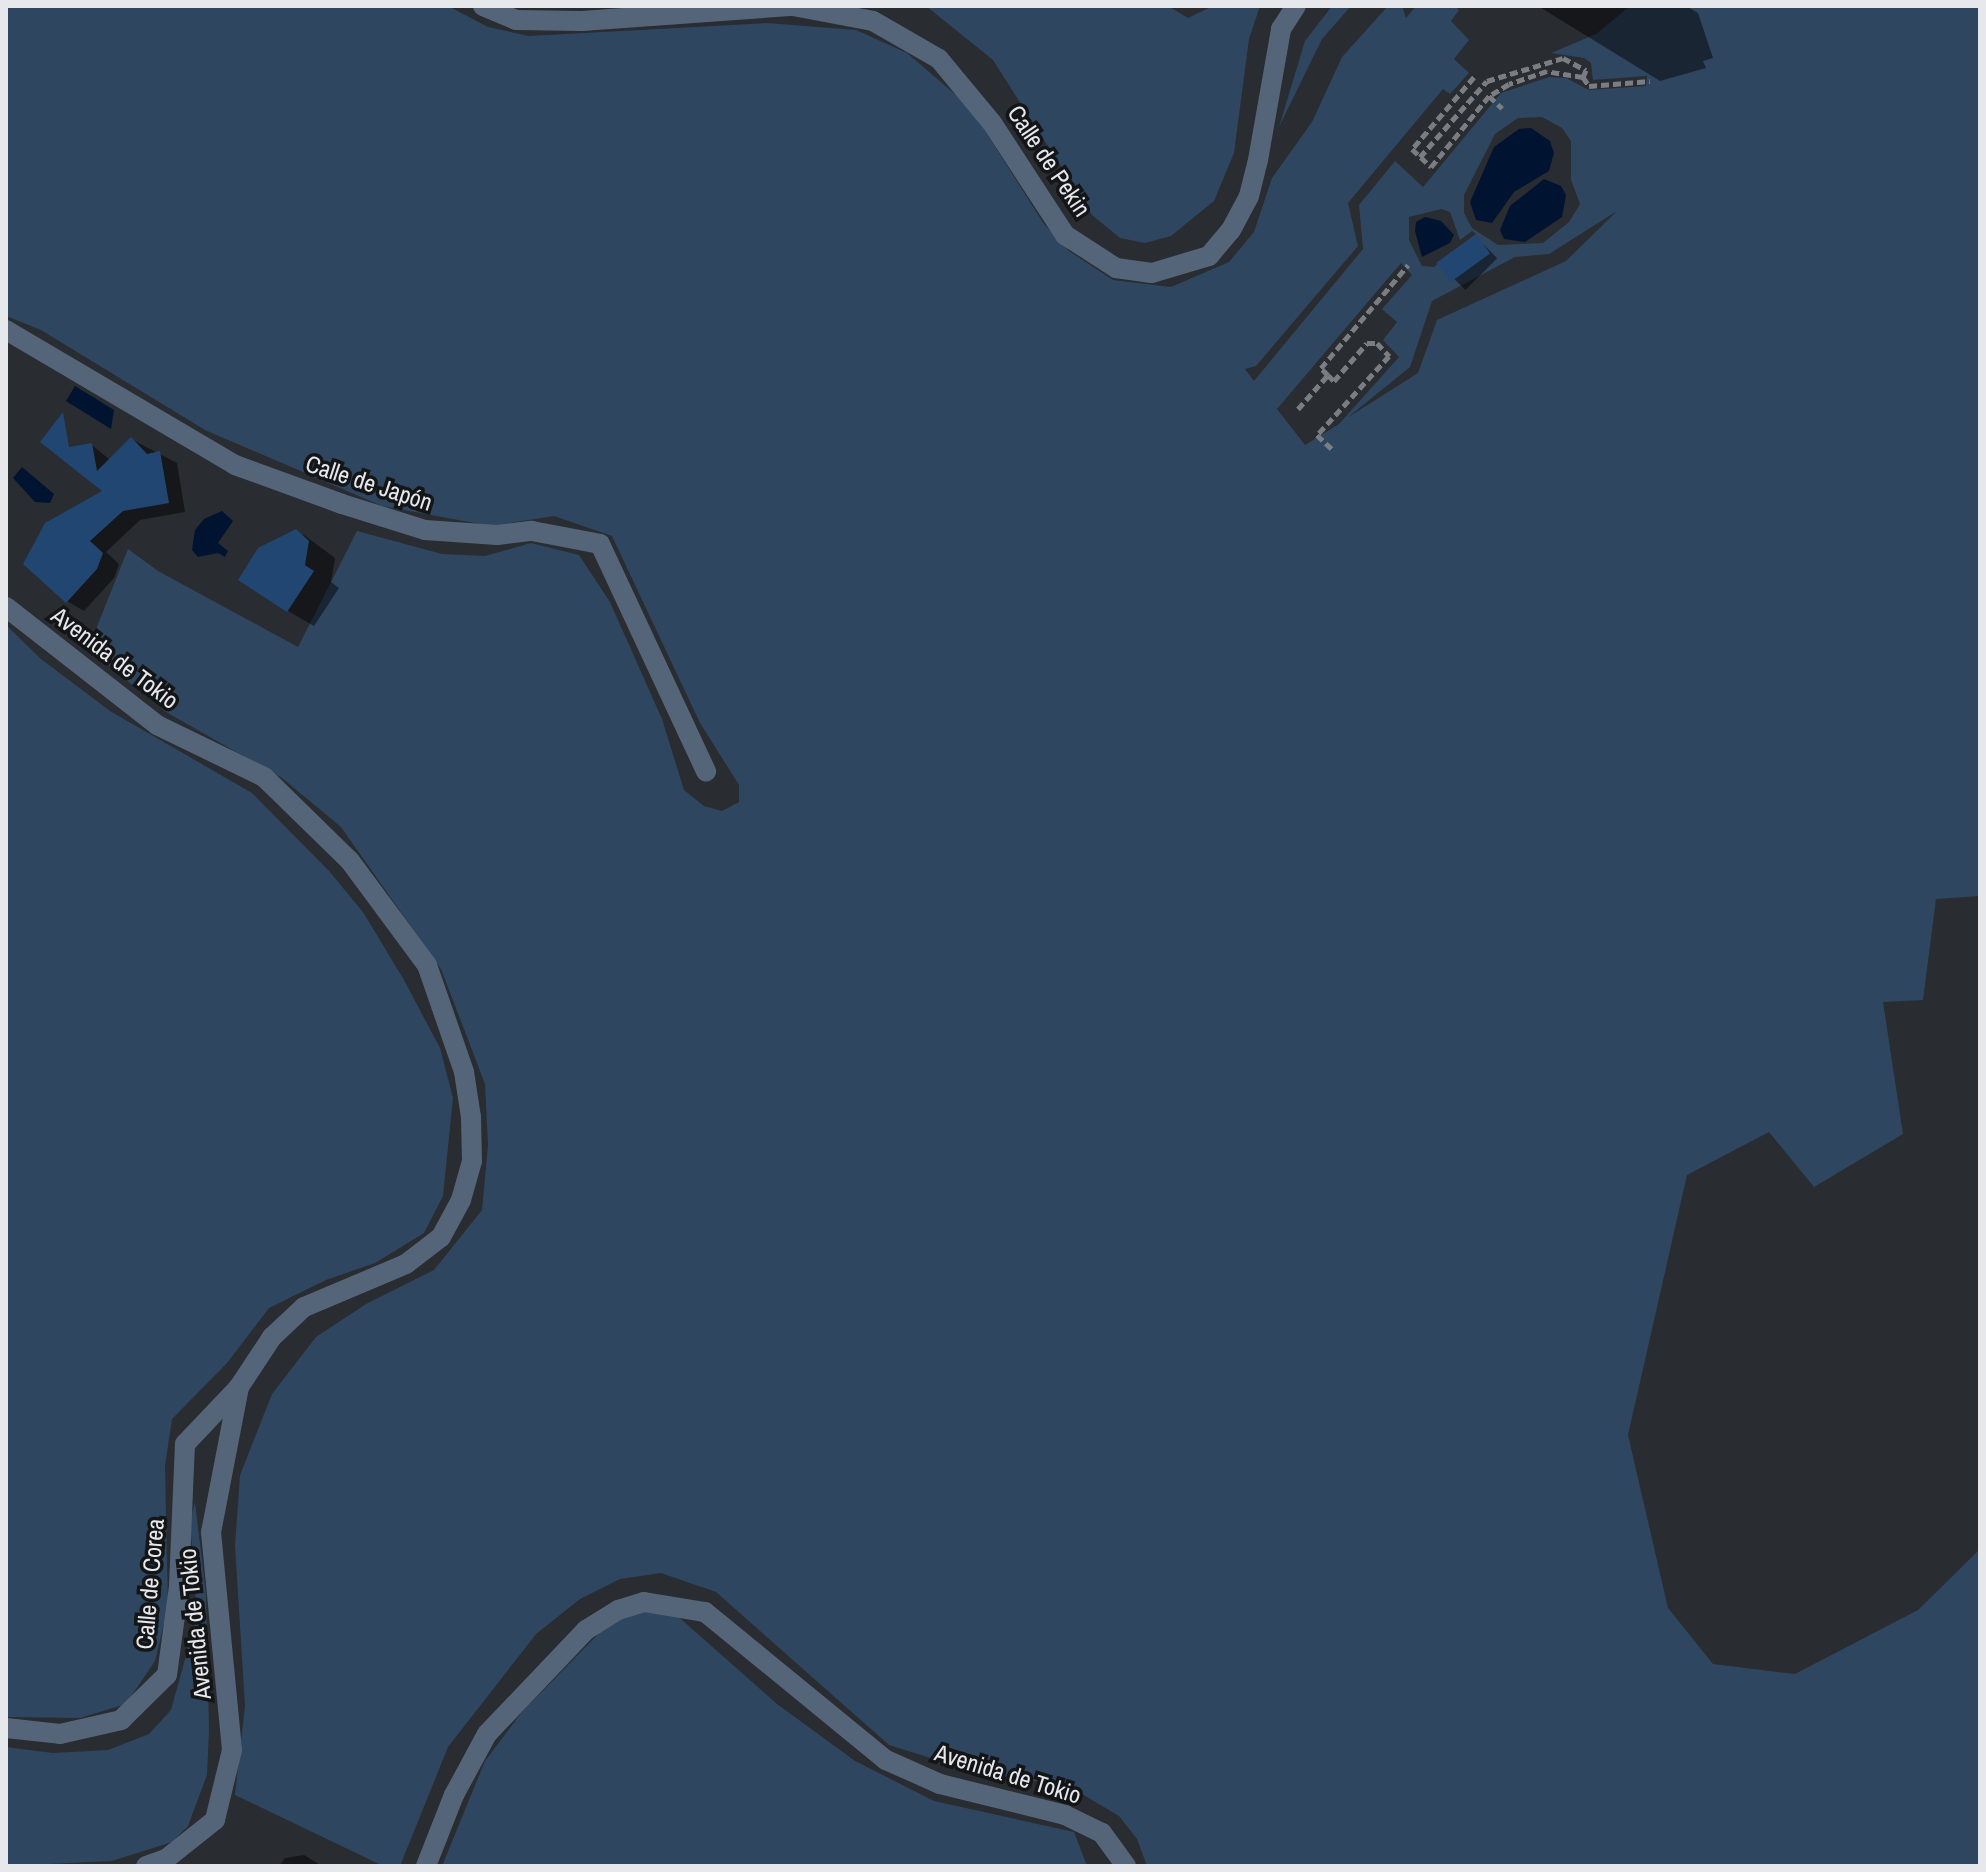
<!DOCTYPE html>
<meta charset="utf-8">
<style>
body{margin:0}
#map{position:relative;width:1986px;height:1872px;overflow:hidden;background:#292c31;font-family:"Archivo Narrow",sans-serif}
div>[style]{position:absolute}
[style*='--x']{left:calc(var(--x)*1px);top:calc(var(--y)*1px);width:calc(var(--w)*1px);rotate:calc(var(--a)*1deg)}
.green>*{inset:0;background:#2f4660}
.water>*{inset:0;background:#001432}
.shadow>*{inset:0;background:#0007;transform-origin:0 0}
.building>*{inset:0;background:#214671;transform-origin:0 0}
.path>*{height:5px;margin-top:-2.5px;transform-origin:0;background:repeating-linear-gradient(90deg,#7a7d81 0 8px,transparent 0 12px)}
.minor>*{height:20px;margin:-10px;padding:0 10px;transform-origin:10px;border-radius:10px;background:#556579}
span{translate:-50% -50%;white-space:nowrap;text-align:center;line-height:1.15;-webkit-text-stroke:7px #131517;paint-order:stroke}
.street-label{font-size:24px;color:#e6e8eb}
.frame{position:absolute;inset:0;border:8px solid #e6e8eb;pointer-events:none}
</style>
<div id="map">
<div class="green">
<div style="clip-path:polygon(evenodd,6px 6px,448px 6px,488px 27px,529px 36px,767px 23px,856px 30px,907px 53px,970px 107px,1044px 224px,1069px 251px,1113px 280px,1171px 287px,1229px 262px,1254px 232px,1272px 178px,1312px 122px,1342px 57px,1388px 6px,1402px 6px,1406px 18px,1416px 6px,1455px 6px,1459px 10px,1451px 21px,1469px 40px,1454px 59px,1469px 73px,1450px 94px,1443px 89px,1348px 203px,1358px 246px,1256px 366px,1245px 369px,1254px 381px,1363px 249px,1359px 205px,1395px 161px,1423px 187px,1501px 93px,1549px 77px,1566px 78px,1589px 90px,1646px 86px,1647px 76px,1593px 80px,1591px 63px,1584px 58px,1551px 53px,1596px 34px,1630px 6px,1980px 6px,1980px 896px,1936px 899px,1923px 1000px,1883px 1002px,1903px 1134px,1814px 1187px,1769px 1132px,1687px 1175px,1628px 1435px,1668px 1608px,1713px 1664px,1795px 1674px,1918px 1610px,1980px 1549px,1980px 1866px,1147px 1866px,1137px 1839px,1119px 1816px,1082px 1794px,1049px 1782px,995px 1778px,889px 1745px,716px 1592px,661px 1573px,620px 1579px,580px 1599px,536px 1634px,448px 1747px,400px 1866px,383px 1866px,235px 1795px,245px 1706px,235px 1546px,240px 1475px,272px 1394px,316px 1337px,366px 1304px,434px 1270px,482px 1210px,488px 1145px,485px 1084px,441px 969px,341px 827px,282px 778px,166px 712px,88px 649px,128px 549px,158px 571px,298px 647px,357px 531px,442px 554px,485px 556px,531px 543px,579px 555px,610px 602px,662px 719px,684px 790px,704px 806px,722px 811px,739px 802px,739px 785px,700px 723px,612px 536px,554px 516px,491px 526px,382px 506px,205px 430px,41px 330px,6px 316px,6px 6px,1542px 117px,1562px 128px,1571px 141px,1571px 180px,1580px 204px,1569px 222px,1543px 243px,1498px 245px,1472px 228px,1464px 213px,1464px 195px,1495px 134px,1518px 118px,1542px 117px,6px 6px,1441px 209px,1450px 212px,1460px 240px,1472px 231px,1476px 234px,1434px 267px,1422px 266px,1409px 240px,1409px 217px,1441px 209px,6px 6px,1617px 211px,1566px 261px,1437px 320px,1418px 373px,1347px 418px,1410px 367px,1432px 301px,1515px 257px,1549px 254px,1617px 211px,6px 6px,1401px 263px,1412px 275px,1382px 309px,1397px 322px,1383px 340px,1399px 357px,1339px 424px,1305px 445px,1277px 409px,1401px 263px)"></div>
<div style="clip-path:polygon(926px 6px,1168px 6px,1188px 18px,1213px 6px,1260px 6px,1249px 39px,1234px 153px,1214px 201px,1171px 236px,1145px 243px,1120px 238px,1092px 215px,993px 60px)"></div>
<div style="clip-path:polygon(1332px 6px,1351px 6px,1322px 39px,1279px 127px,1305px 41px)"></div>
<div style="clip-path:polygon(6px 625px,41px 659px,110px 711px,252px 793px,329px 871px,363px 912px,404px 980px,440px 1048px,453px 1098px,443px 1196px,424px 1233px,375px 1263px,326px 1280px,269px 1308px,227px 1363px,172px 1419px,165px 1466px,168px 1607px,155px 1661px,126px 1704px,80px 1718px,6px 1717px)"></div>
<div style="clip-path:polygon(195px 1502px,206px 1594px,209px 1731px,207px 1775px,188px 1826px,172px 1842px,112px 1861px,6px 1866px,6px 1747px,53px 1753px,108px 1750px,149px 1734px,171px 1710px,197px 1616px,190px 1521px)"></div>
<div style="clip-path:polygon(644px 1611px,673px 1612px,777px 1704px,855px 1761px,934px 1801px,1074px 1832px,1087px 1866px,442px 1866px,485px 1761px,522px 1712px,611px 1621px)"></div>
</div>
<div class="water">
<div style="clip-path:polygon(1531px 128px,1550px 141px,1554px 153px,1549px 171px,1514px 192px,1492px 223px,1476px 220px,1470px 202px,1494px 147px,1519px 129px)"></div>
<div style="clip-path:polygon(1544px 179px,1561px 186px,1566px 195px,1562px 217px,1525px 242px,1504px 239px,1500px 230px,1510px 206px)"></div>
<div style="clip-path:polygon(1425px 217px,1441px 221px,1454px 235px,1450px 243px,1422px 257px,1415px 231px,1416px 222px)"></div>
<div style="clip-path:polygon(75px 386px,114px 410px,111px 429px,66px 401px)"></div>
<div style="clip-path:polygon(22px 467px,54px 494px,50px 503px,35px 502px,13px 478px)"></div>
<div style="clip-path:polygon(222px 511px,233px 521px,218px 543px,228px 551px,225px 557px,218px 553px,198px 557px,192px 550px,195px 530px,204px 519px)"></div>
</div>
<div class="shadow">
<div style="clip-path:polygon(1538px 6px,1686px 6px,1698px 13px,1713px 58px,1703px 61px,1706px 68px,1660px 81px)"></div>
<div style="left:1476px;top:237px;width:30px;height:45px;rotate:45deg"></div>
<div style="clip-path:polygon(131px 439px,177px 463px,185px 512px,140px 520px,106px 552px,119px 564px,114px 578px,84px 611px,67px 601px,106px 491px,55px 451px,92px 445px,110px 460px)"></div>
<div style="clip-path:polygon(288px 533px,304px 535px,335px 558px,331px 582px,339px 588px,314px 626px,288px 611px,275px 546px)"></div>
<div style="clip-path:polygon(304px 1855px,322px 1866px,279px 1866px,285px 1858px)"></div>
</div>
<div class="building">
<div style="left:1476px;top:234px;width:24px;height:49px;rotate:54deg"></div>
<div style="clip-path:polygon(63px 412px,69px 447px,92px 443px,97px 471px,131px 437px,147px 454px,160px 451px,169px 503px,123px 511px,90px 541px,103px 553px,97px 569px,66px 603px,23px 564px,45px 523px,102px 491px,40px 442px)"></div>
<div style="clip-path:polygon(296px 529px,309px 541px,305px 565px,314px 571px,287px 612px,238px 580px,258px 548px)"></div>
</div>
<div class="path">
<div style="--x:1474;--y:77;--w:95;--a:130.7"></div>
<div style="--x:1412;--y:149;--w:26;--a:43"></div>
<div style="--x:1431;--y:167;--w:92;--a:-50.8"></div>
<div style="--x:1583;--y:77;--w:11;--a:56"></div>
<div style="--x:1589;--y:86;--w:61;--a:-4.7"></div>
<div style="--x:1420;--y:157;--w:101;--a:-48.6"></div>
<div style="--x:1487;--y:81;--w:79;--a:-16.8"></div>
<div style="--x:1563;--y:58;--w:26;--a:28"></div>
<div style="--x:1586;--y:70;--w:8;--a:113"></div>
<div style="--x:1583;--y:77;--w:36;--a:-171"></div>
<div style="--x:1547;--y:71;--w:40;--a:161.1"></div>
<div style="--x:1509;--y:84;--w:23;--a:149"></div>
<div style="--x:1489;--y:96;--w:18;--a:43"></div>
<div style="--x:1328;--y:375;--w:8;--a:45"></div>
<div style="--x:1334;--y:381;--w:50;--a:-49"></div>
<div style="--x:1367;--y:343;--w:10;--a:0"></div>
<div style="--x:1377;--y:343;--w:18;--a:47"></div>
<div style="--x:1389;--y:356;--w:107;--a:132.3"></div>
<div style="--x:1317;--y:435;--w:21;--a:43"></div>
<div style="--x:1298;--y:409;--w:45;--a:-48.6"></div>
<div style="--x:1328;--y:375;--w:10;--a:-135"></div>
<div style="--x:1321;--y:368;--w:135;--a:-49.8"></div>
</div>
<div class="minor">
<div style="--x:483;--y:6;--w:36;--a:23"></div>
<div style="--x:516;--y:20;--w:66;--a:0.9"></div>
<div style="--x:582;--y:21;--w:208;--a:-4.1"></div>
<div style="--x:793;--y:6;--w:81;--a:10.6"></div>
<div style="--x:873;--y:21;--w:76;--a:29.9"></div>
<div style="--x:939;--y:59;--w:83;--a:50.4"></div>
<div style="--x:992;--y:123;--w:134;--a:56.9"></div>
<div style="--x:1065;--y:235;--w:61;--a:32.9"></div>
<div style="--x:1116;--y:268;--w:36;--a:8"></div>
<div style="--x:1152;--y:273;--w:59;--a:-16.6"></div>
<div style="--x:1209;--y:256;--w:34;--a:-50"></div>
<div style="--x:1231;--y:230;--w:38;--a:-62"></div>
<div style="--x:1249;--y:196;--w:37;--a:-76"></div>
<div style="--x:1258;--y:160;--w:133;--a:-80"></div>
<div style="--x:1281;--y:29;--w:27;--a:-57"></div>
<div style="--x:6;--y:330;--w:266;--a:30.5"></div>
<div style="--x:235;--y:465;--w:114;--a:20"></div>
<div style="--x:342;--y:504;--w:87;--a:17.4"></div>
<div style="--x:425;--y:530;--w:72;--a:4"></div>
<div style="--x:497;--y:535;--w:35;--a:-7"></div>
<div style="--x:532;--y:531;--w:69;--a:10.8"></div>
<div style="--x:600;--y:544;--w:251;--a:65"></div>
<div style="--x:6;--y:607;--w:192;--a:38"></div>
<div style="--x:157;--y:725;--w:119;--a:25.9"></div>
<div style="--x:264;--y:777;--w:120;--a:44.3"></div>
<div style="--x:350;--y:861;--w:129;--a:53.5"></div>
<div style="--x:427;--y:965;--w:113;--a:70.9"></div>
<div style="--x:464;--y:1072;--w:46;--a:81.2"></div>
<div style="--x:471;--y:1117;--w:44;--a:88.7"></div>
<div style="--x:472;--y:1161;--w:41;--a:105.8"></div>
<div style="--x:461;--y:1200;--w:42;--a:118.4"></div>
<div style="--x:441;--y:1237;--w:44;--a:142.4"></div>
<div style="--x:406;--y:1264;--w:111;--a:157.1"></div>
<div style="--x:304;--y:1307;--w:44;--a:136.8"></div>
<div style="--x:272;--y:1337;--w:60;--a:123.4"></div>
<div style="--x:239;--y:1387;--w:148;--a:100.9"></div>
<div style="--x:211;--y:1532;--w:219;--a:84.5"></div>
<div style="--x:232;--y:1750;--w:72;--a:103.7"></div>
<div style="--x:215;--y:1820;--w:63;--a:141.5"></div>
<div style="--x:166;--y:1859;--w:21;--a:161"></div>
<div style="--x:6;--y:1728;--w:54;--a:6.3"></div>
<div style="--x:60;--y:1734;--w:63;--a:-12.9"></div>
<div style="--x:121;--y:1720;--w:64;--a:-44.4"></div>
<div style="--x:167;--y:1675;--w:90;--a:-82.3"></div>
<div style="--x:179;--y:1586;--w:142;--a:-87.6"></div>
<div style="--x:185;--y:1444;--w:79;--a:-46.5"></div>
<div style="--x:426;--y:1866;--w:76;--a:-68.5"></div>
<div style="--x:454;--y:1795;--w:69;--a:-61.6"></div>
<div style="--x:487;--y:1734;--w:144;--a:-46.4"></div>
<div style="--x:586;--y:1630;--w:38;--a:-32"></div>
<div style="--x:618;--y:1610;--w:27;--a:-17"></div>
<div style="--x:644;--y:1602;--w:62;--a:9.3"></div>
<div style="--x:705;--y:1612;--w:234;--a:39.3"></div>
<div style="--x:886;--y:1760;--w:59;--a:24"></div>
<div style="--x:940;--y:1784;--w:129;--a:13.9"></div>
<div style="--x:1065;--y:1815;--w:41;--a:25.9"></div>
<div style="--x:1102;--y:1833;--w:41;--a:54"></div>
</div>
<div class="street-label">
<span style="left:1049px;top:161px;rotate:56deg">Calle de Pekin</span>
<span style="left:369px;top:483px;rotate:18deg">Calle de Japón</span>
<span style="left:115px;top:658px;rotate:37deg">Avenida de Tokio</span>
<span style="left:150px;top:1584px;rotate:-85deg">Calle de Corea</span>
<span style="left:195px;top:1624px;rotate:-96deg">Avenida de Tokio</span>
<span style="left:1008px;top:1774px;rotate:17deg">Avenida de Tokio</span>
</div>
<div class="frame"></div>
</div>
